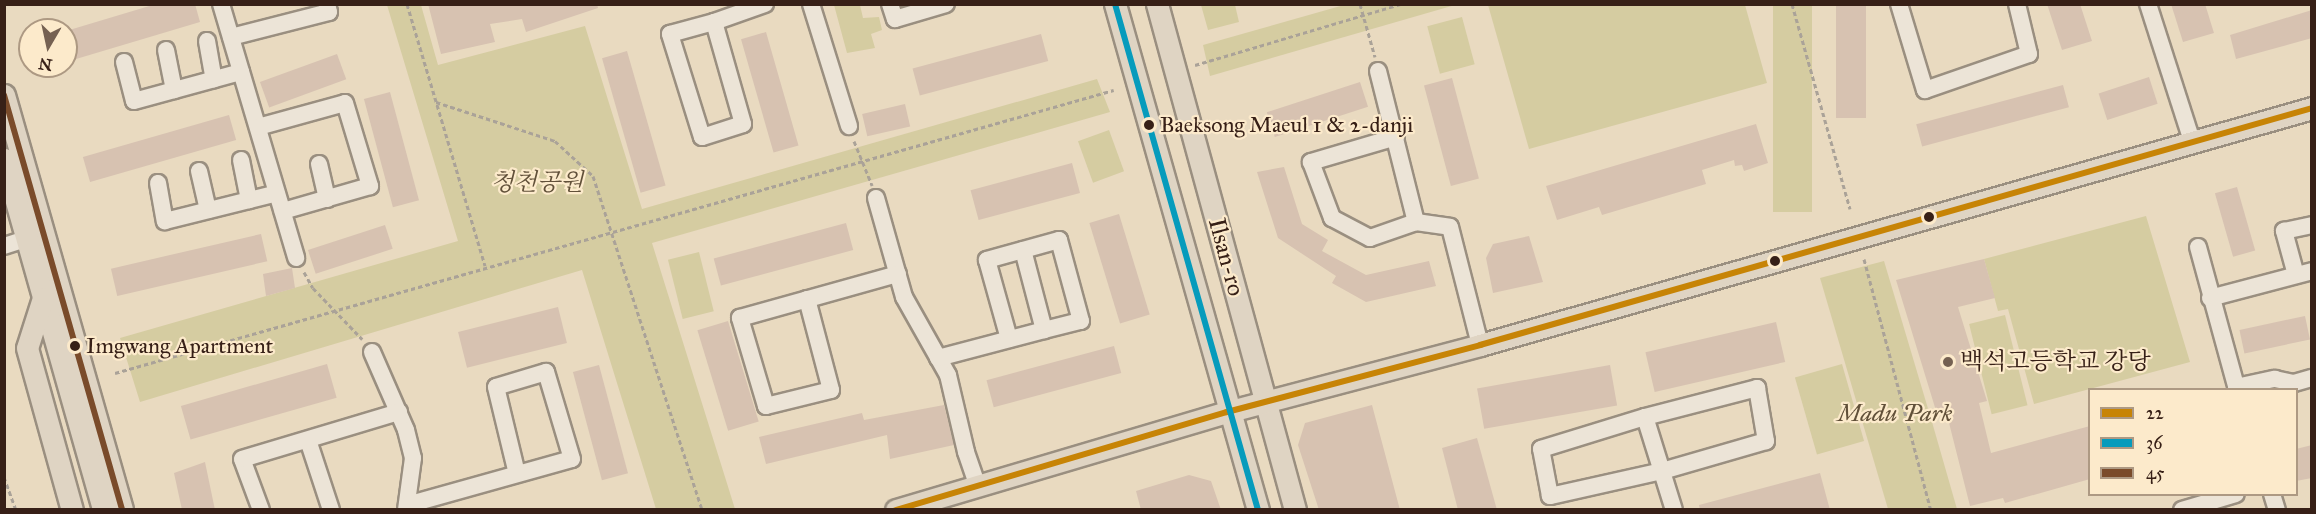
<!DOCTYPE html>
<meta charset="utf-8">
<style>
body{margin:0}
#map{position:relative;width:2316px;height:514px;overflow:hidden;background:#e9dac0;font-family:"IM FELL Great Primer","Noto Serif KR",serif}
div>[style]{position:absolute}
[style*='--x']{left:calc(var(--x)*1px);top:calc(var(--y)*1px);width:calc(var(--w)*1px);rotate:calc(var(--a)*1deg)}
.green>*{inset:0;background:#d5cca1;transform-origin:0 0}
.building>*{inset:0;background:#d7c2b1;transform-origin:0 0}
.path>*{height:3px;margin-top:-1.5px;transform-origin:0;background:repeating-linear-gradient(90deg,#aaa298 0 4.5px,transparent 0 7.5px)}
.roads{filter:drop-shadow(2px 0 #9a8f80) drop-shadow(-2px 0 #9a8f80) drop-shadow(0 2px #9a8f80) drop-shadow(0 -2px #9a8f80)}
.minor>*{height:16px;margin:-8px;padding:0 8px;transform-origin:8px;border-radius:8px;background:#ece4d7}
.major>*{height:21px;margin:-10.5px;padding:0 10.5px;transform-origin:10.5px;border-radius:10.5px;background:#dfd4c3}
.bus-1>*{height:6px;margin:-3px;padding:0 3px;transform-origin:3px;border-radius:3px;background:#c78406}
.bus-2>*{height:6px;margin:-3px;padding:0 3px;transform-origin:3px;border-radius:3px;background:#069bbc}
.bus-3>*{height:6px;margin:-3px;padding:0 3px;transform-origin:3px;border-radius:3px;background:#7a4b2a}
.dots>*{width:16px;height:16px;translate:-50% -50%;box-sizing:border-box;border:3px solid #fceacb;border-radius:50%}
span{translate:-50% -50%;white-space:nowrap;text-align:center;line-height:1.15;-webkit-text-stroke:4.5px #fceacb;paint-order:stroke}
.bus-label{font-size:22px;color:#372017}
.left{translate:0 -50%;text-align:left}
.park-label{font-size:24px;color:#615039;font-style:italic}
.street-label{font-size:24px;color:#372017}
.poi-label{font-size:24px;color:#372017}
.frame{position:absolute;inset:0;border:6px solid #372017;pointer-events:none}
.legend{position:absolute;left:2088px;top:388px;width:210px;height:108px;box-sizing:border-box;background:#fceacb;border:2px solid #ad9983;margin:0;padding:8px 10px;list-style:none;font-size:18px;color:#372017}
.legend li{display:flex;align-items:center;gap:12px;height:30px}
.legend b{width:30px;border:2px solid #ad9983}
.north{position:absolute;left:18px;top:18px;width:60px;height:60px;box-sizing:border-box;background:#fceacb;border:2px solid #ad9983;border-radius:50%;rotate:189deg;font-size:16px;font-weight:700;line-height:24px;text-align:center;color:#372017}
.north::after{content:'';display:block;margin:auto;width:21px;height:27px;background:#756152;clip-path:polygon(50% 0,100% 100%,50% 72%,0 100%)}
</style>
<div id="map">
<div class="green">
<div style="clip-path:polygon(387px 5px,421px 5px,438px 65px,585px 26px,642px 209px,1097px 79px,1110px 112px,652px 243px,735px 509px,656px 509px,582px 270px,140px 402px,120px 338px,458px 241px)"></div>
<div style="clip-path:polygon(834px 5px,860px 5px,863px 18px,879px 17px,882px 30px,871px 34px,875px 48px,847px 53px)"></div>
<div style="clip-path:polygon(1201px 5px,1235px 5px,1239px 22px,1208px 30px)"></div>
<div style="clip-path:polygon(1344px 5px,1455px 5px,1210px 76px,1203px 45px)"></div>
<div style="clip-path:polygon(1488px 5px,1745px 5px,1767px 83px,1529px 149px)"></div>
<div style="left:1773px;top:5px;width:39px;height:207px"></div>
<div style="left:1462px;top:17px;width:49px;height:36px;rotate:75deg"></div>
<div style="left:1109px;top:130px;width:44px;height:33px;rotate:70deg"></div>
<div style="clip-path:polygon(2146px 216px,2190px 362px,2034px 404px,2008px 309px,1998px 311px,1984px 259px)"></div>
<div style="left:699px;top:252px;width:61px;height:32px;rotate:76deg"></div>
<div style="clip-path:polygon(1884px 261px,1932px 422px,1957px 509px,1888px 509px,1820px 278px)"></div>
<div style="left:2005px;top:315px;width:93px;height:37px;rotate:76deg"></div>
<div style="left:1842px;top:364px;width:80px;height:49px;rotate:74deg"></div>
</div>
<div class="building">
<div style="clip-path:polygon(156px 4px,195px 4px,200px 22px,66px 62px,66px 31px)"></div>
<div style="clip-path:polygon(428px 4px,597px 4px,598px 8px,526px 32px,522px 19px,490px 24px,495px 42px,441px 54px)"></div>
<div style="left:1836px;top:4px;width:30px;height:114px"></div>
<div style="clip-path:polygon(2047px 4px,2080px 4px,2092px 41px,2062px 50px)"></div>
<div style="clip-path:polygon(2171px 4px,2205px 4px,2214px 33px,2183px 42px)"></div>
<div style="clip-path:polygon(2312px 10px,2312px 38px,2236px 59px,2230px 35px)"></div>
<div style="left:766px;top:32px;width:118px;height:26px;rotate:74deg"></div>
<div style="left:1041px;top:34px;width:28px;height:133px;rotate:75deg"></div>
<div style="left:627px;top:51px;width:140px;height:26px;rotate:74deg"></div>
<div style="left:337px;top:54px;width:27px;height:82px;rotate:70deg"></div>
<div style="left:2149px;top:77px;width:28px;height:53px;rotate:72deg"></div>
<div style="left:1452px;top:78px;width:104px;height:29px;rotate:75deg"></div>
<div style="left:1360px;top:82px;width:26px;height:98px;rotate:72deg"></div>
<div style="left:2063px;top:85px;width:23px;height:152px;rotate:75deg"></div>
<div style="left:390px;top:92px;width:112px;height:27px;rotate:75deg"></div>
<div style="left:905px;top:104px;width:23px;height:44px;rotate:77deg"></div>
<div style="left:229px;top:115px;width:26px;height:152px;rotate:74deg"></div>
<div style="clip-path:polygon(1756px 124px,1768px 163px,1744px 171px,1742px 165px,1735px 166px,1734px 160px,1702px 170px,1706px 184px,1602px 215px,1599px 207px,1557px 220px,1546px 186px)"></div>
<div style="left:1072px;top:163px;width:31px;height:105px;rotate:75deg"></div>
<div style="clip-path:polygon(1284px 167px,1302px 224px,1328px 240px,1322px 251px,1366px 275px,1429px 261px,1436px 286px,1366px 302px,1332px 283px,1336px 276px,1278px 238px,1257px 172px)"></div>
<div style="left:2237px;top:187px;width:66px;height:23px;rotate:74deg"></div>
<div style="left:1119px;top:214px;width:105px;height:31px;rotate:73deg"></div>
<div style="left:846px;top:223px;width:28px;height:137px;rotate:75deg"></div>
<div style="left:385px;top:225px;width:25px;height:81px;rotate:72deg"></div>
<div style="left:261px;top:234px;width:28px;height:154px;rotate:77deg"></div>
<div style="clip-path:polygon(1529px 236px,1543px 282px,1493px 293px,1486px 258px,1493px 244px)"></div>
<div style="clip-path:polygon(1984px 259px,1995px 298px,1958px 307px,1987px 401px,1979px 403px,1991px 453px,2090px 426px,2090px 479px,2005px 503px,2003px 498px,1970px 506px,1946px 411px,1937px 414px,1896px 280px)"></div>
<div style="clip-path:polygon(292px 268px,295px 288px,266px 296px,263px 274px)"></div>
<div style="left:558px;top:307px;width:37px;height:103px;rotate:76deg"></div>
<div style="left:2305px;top:316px;width:24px;height:67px;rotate:78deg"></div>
<div style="left:728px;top:321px;width:105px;height:32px;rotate:73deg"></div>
<div style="left:1776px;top:322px;width:41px;height:134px;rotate:77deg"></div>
<div style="left:1114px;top:346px;width:28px;height:132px;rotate:75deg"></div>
<div style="left:327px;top:364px;width:35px;height:152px;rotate:74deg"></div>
<div style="left:599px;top:365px;width:112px;height:27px;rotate:75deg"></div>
<div style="left:1610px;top:365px;width:41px;height:135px;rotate:80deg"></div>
<div style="clip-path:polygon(944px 405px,954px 445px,890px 459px,887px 435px,766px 464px,759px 437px,862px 413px,864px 420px)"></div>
<div style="clip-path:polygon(1372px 405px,1400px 510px,1319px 510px,1298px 445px,1305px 423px)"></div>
<div style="clip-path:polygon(1477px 438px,1497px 510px,1458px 510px,1442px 448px)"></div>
<div style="clip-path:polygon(2312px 445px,2312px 478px,2296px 481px,2296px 449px)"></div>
<div style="clip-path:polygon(205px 462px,215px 510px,182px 510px,174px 473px)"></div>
<div style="clip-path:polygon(1820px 473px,1830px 510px,1700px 510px,1699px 505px)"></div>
<div style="clip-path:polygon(1189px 475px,1211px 481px,1221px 510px,1141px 510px,1136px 491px)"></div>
</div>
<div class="path">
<div style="--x:407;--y:4;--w:273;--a:73.4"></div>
<div style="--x:1360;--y:4;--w:55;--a:74.2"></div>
<div style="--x:1792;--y:4;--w:213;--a:74.2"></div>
<div style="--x:1195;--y:65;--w:215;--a:-16.5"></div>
<div style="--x:436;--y:102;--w:125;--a:18.1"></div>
<div style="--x:555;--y:141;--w:52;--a:42.6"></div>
<div style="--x:593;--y:176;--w:351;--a:71.9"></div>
<div style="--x:854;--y:141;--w:48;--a:67.8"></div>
<div style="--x:1864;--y:259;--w:260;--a:75.1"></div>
<div style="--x:304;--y:272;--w:18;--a:61"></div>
<div style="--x:313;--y:288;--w:71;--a:46.1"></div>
<div style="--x:115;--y:373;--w:1038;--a:-15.82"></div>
<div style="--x:4;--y:477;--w:35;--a:70"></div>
</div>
<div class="roads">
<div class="minor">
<div style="--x:221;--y:4;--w:265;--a:73.5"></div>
<div style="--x:811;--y:4;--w:128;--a:72.7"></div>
<div style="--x:890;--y:4;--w:16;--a:72"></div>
<div style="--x:895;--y:19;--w:53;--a:-16.4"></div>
<div style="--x:1899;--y:4;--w:90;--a:73.2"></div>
<div style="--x:1925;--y:90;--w:110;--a:-19.1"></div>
<div style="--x:2029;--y:54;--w:51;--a:-103.5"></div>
<div style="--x:2148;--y:4;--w:147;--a:72.2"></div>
<div style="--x:714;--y:22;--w:106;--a:74.1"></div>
<div style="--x:743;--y:124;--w:43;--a:162.4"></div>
<div style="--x:702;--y:137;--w:108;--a:-107.3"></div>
<div style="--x:670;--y:34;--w:46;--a:-15.3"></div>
<div style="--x:714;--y:22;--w:54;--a:-19.4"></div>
<div style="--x:231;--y:37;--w:101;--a:-14.3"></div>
<div style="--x:329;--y:12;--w:8;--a:-104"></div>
<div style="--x:207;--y:41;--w:39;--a:80"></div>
<div style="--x:166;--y:50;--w:41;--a:78.7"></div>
<div style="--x:124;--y:62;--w:40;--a:75.6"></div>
<div style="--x:134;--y:101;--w:111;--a:-15.2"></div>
<div style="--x:1378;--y:71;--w:156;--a:75.9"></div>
<div style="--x:1416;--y:222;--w:34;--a:8"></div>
<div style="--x:1450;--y:227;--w:122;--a:75.7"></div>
<div style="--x:258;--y:127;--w:90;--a:-15.4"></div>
<div style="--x:345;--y:103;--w:87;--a:73.2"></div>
<div style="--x:370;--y:186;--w:91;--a:164"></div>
<div style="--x:1396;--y:137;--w:89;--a:163.6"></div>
<div style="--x:1311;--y:162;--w:60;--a:69.4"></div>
<div style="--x:1332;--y:218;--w:43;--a:27.8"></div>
<div style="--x:1370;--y:238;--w:49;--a:-19.2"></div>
<div style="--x:241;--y:160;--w:41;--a:78.7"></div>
<div style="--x:319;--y:164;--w:36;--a:77"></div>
<div style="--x:199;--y:171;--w:40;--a:77"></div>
<div style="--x:158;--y:183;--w:39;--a:80"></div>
<div style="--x:165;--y:221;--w:115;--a:-14"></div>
<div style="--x:876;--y:198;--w:103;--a:74.2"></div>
<div style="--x:904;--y:297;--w:90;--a:60.6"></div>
<div style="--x:948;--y:375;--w:79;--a:76.8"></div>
<div style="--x:966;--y:452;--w:36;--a:71"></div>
<div style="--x:4;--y:246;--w:36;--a:-18"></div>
<div style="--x:2198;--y:247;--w:148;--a:74.7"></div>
<div style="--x:1023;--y:250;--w:83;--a:75.3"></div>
<div style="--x:2296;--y:275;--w:46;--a:-105.3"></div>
<div style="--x:2284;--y:231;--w:29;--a:-12"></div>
<div style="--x:2210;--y:298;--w:106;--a:-14.8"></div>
<div style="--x:807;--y:299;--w:94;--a:75.2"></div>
<div style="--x:831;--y:390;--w:67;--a:166.2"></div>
<div style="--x:766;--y:406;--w:92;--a:-106.5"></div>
<div style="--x:740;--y:318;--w:164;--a:-15.6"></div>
<div style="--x:372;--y:352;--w:85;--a:66.4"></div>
<div style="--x:406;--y:430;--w:29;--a:76"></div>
<div style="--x:413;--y:458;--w:52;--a:97.7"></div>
<div style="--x:938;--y:358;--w:110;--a:-14.8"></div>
<div style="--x:1044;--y:330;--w:38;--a:-14"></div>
<div style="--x:1081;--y:321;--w:84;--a:-105.2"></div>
<div style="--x:1059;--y:240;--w:75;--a:164.5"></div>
<div style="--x:987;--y:260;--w:82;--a:74.4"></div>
<div style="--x:2236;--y:387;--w:40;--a:-12"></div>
<div style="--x:2275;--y:379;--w:19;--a:12"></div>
<div style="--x:2294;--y:383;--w:19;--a:-16"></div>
<div style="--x:1757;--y:388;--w:54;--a:80.4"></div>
<div style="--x:1766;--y:441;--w:108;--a:163.9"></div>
<div style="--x:1662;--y:471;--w:115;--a:167.4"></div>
<div style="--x:1550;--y:496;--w:48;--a:-100.8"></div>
<div style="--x:1541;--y:449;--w:109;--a:-17.1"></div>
<div style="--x:1645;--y:417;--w:116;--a:-14.5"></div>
<div style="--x:1645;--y:417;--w:97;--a:72.7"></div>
<div style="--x:308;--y:440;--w:74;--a:71.8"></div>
<div style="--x:2272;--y:494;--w:17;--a:73"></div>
<div style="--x:407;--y:505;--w:171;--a:-15.6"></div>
<div style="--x:572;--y:459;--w:91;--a:-106.6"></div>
<div style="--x:546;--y:372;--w:52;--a:163.3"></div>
<div style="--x:496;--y:387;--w:89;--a:76.4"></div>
<div style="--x:261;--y:510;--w:54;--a:-110.4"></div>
<div style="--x:242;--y:459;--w:164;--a:-16.7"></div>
<div style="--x:2182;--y:510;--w:56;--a:-16.5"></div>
</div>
<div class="major">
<div style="--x:1115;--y:4;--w:526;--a:74.22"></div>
<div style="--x:1157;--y:4;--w:524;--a:74.74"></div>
<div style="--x:4;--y:95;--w:431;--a:74.1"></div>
<div style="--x:4;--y:159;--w:365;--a:74.2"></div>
<div style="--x:43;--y:298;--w:52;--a:107.7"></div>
<div style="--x:27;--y:348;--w:168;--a:74.5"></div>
<div style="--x:896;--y:510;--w:345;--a:-16.5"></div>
<div style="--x:1227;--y:412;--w:262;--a:-14.8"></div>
<div style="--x:1480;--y:345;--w:865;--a:-15.9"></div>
</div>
</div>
<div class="bus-1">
<div style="--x:896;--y:510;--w:345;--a:-16.5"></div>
<div style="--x:1227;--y:412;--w:262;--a:-14.8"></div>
<div style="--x:1480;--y:345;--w:865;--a:-15.9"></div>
</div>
<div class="bus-2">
<div style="--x:1115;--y:4;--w:526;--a:74.22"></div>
</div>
<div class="bus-3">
<div style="--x:4;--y:95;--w:431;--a:74.1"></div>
</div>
<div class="dots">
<div style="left:1149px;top:125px;background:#372017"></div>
<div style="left:1929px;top:217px;background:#372017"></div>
<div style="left:1775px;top:261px;background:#372017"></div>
<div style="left:75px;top:346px;background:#372017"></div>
<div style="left:1948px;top:362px;background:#756152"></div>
</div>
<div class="bus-label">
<span class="left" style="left:1160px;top:125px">Baeksong Maeul 1 &amp; 2-danji</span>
<span class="left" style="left:86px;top:346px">Imgwang Apartment</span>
</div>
<div class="park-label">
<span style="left:537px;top:183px">청천공원</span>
<span style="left:1895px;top:414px">Madu Park</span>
</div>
<div class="street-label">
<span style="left:1226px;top:257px;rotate:75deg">Ilsan-ro</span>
</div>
<div class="poi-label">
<span class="left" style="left:1960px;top:362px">백석고등학교 강당</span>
</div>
<div class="frame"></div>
<ul class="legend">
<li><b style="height:8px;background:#c78406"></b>22</li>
<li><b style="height:8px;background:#069bbc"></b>36</li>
<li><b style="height:8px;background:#7a4b2a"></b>45</li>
</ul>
<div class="north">N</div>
</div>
